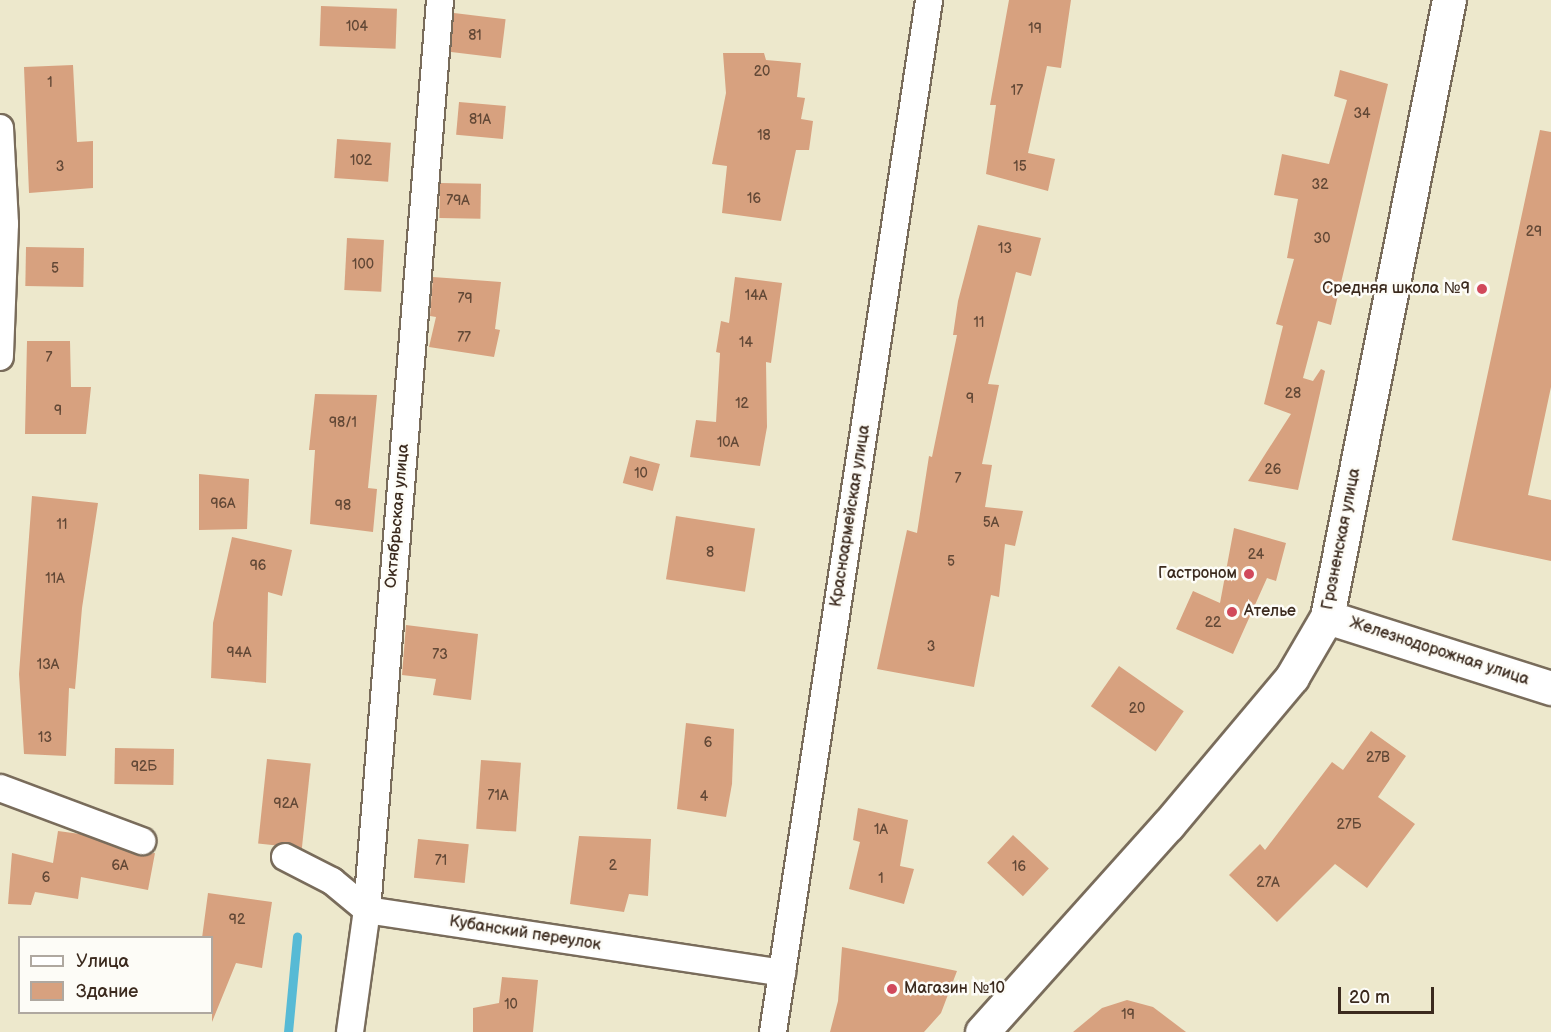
<!DOCTYPE html>
<meta charset="utf-8">
<style>
body{margin:0}
#map{position:relative;width:1551px;height:1032px;overflow:hidden;background:#ede8cc;font-family:"Balsamiq Sans",sans-serif}
div>[style]{position:absolute}
[style*='--x']{left:calc(var(--x)*1px);top:calc(var(--y)*1px);width:calc(var(--w)*1px);rotate:calc(var(--a)*1deg)}
.stream>*{height:9px;margin:-4.5px;padding:0 4.5px;transform-origin:4.5px;border-radius:4.5px;background:#57bad5}
.building>*{inset:0;background:#d7a17f;transform-origin:0 0}
.roads{filter:drop-shadow(2px 0 #796c5b) drop-shadow(-2px 0 #796c5b) drop-shadow(0 2px #796c5b) drop-shadow(0 -2px #796c5b)}
.minor>*{height:26px;margin:-13px;padding:0 13px;transform-origin:13px;border-radius:13px;background:#fff}
.tertiary>*{height:33px;margin:-16.5px;padding:0 16.5px;transform-origin:16.5px;border-radius:16.5px;background:#fff}
.primary>*{height:33px;margin:-16.5px;padding:0 16.5px;transform-origin:16.5px;border-radius:16.5px;background:#fff}
.dots>*{width:16px;height:16px;translate:-50% -50%;box-sizing:border-box;border:3px solid #fdfcf7;border-radius:50%}
span{translate:-50% -50%;white-space:nowrap;text-align:center;line-height:1.15;-webkit-text-stroke:5px #fdfcf7;paint-order:stroke}
.number-label{font-size:14px;color:#624836}
.number-label span{-webkit-text-stroke-width:0}
.poi-label{font-size:16px;color:#3b2a1e}
.right{translate:-100% -50%;text-align:right}
.left{translate:0 -50%;text-align:left}
.street-label{font-size:16px;color:#3b2a1e}
.legend{position:absolute;left:18px;top:936px;width:195px;height:78px;box-sizing:border-box;background:#fdfcf7;border:2px solid #afa8a0;margin:0;padding:8px 10px;list-style:none;font-size:18px;color:#3b2a1e}
.legend li{display:flex;align-items:center;gap:12px;height:30px}
.legend b{width:30px;border:2px solid #afa8a0}
.scale{position:absolute;left:1338px;top:987px;width:96px;height:27px;box-sizing:border-box;border:3px solid #3b2a1e;border-top:0;padding-left:8px;font-size:18px;line-height:21px;white-space:nowrap;color:#3b2a1e;-webkit-text-stroke:4px #fdfcf7;paint-order:stroke}
</style>
<div id="map">
<div class="stream">
<div style="--x:288;--y:1032;--w:96;--a:-84.6"></div>
</div>
<div class="building">
<div style="clip-path:polygon(1009px 0,1071px 0,1061px 68px,1047px 66px,1028px 153px,1055px 159px,1048px 191px,986px 174px,996px 105px,990px 105px)"></div>
<div style="left:321px;top:6px;width:76px;height:40px;rotate:2deg"></div>
<div style="left:454px;top:13px;width:52px;height:39px;rotate:7deg"></div>
<div style="clip-path:polygon(723px 53px,764px 53px,766px 60px,801px 63px,797px 97px,805px 98px,801px 119px,813px 121px,809px 150px,796px 150px,781px 221px,722px 213px,727px 166px,712px 164px,726px 93px)"></div>
<div style="clip-path:polygon(73px 65px,77px 142px,93px 141px,93px 188px,29px 193px,24px 67px)"></div>
<div style="clip-path:polygon(1340px 70px,1388px 84px,1331px 325px,1318px 321px,1303px 378px,1313px 381px,1321px 369px,1325px 371px,1298px 490px,1248px 481px,1291px 414px,1264px 404px,1283px 326px,1276px 324px,1294px 259px,1287px 258px,1298px 199px,1274px 195px,1282px 154px,1329px 164px,1347px 100px,1334px 96px)"></div>
<div style="left:459px;top:102px;width:47px;height:33px;rotate:5deg"></div>
<div style="clip-path:polygon(1540px 130px,1551px 132px,1551px 387px,1528px 495px,1551px 500px,1551px 561px,1452px 540px)"></div>
<div style="left:337px;top:139px;width:54px;height:39px;rotate:4deg"></div>
<div style="left:440px;top:183px;width:41px;height:35px;rotate:1deg"></div>
<div style="clip-path:polygon(978px 225px,1041px 238px,1031px 276px,1016px 272px,988px 384px,999px 385px,982px 464px,992px 465px,985px 507px,1023px 511px,1015px 546px,1005px 544px,999px 597px,991px 595px,974px 687px,877px 669px,907px 530px,917px 533px,929px 456px,932px 457px,957px 335px,953px 335px,958px 301px)"></div>
<div style="left:347px;top:238px;width:37px;height:52px;rotate:3deg"></div>
<div style="left:84px;top:248px;width:39px;height:58px;rotate:91deg"></div>
<div style="clip-path:polygon(433px 277px,501px 282px,495px 329px,500px 330px,494px 357px,429px 347px,436px 317px,430px 316px)"></div>
<div style="clip-path:polygon(735px 277px,782px 283px,771px 363px,766px 362px,767px 427px,760px 466px,690px 457px,696px 420px,716px 422px,720px 353px,716px 352px,721px 321px,729px 323px)"></div>
<div style="clip-path:polygon(27px 341px,70px 341px,71px 387px,91px 387px,86px 434px,25px 434px)"></div>
<div style="clip-path:polygon(315px 394px,377px 395px,368px 488px,377px 489px,373px 532px,310px 524px,315px 450px,309px 450px)"></div>
<div style="left:630px;top:456px;width:31px;height:28px;rotate:15deg"></div>
<div style="clip-path:polygon(199px 474px,249px 479px,247px 529px,199px 530px)"></div>
<div style="clip-path:polygon(32px 496px,98px 503px,82px 608px,75px 689px,69px 688px,66px 756px,24px 754px,19px 674px)"></div>
<div style="left:676px;top:516px;width:80px;height:64px;rotate:9deg"></div>
<div style="clip-path:polygon(1234px 528px,1286px 543px,1276px 581px,1267px 578px,1233px 654px,1176px 629px,1193px 591px,1220px 603px)"></div>
<div style="clip-path:polygon(232px 537px,292px 550px,282px 596px,268px 592px,266px 683px,211px 678px,213px 623px)"></div>
<div style="clip-path:polygon(406px 625px,478px 634px,471px 700px,433px 695px,436px 679px,402px 675px)"></div>
<div style="left:1119px;top:666px;width:79px;height:49px;rotate:35deg"></div>
<div style="clip-path:polygon(686px 723px,734px 729px,732px 784px,726px 817px,677px 809px)"></div>
<div style="clip-path:polygon(1371px 731px,1406px 756px,1378px 797px,1415px 824px,1367px 888px,1335px 864px,1277px 922px,1229px 875px,1260px 844px,1265px 850px,1332px 762px,1343px 770px)"></div>
<div style="left:115px;top:748px;width:59px;height:36px;rotate:1deg"></div>
<div style="left:267px;top:759px;width:44px;height:85px;rotate:6deg"></div>
<div style="left:481px;top:760px;width:40px;height:69px;rotate:4deg"></div>
<div style="clip-path:polygon(858px 808px,908px 820px,900px 866px,914px 869px,904px 904px,849px 889px,860px 842px,853px 840px)"></div>
<div style="clip-path:polygon(58px 831px,80px 834px,137px 855px,155px 853px,148px 890px,81px 877px,78px 899px,35px 892px,31px 905px,8px 904px,12px 853px,53px 863px)"></div>
<div style="left:1013px;top:835px;width:49px;height:38px;rotate:43deg"></div>
<div style="clip-path:polygon(579px 836px,651px 839px,648px 896px,629px 894px,624px 912px,570px 904px)"></div>
<div style="left:418px;top:839px;width:51px;height:39px;rotate:6deg"></div>
<div style="clip-path:polygon(208px 893px,272px 902px,262px 968px,236px 963px,212px 1022px,212px 938px,202px 938px)"></div>
<div style="clip-path:polygon(842px 947px,957px 971px,941px 1013px,924px 1032px,830px 1032px,838px 1001px)"></div>
<div style="clip-path:polygon(502px 977px,538px 980px,533px 1032px,473px 1032px,473px 1008px,499px 1003px)"></div>
<div style="clip-path:polygon(1127px 1000px,1153px 1007px,1186px 1032px,1073px 1032px,1102px 1008px)"></div>
</div>
<div class="roads">
<div class="minor">
<div style="--x:0;--y:128;--w:96;--a:87"></div>
<div style="--x:5;--y:224;--w:133;--a:92.2"></div>
<div style="--x:0;--y:788;--w:152;--a:20.5"></div>
<div style="--x:285;--y:857;--w:53;--a:27.1"></div>
<div style="--x:332;--y:881;--w:45;--a:39.6"></div>
<div style="--x:367;--y:910;--w:420;--a:8.6"></div>
<div style="--x:350;--y:1032;--w:123;--a:-82.1"></div>
<div style="--x:367;--y:910;--w:913;--a:-85.41"></div>
<div style="--x:773;--y:1032;--w:1044;--a:-81.4"></div>
</div>
<div class="tertiary">
<div style="--x:1327;--y:617;--w:235;--a:17.6"></div>
</div>
<div class="primary">
<div style="--x:982;--y:1032;--w:278;--a:-48.1"></div>
<div style="--x:1168;--y:825;--w:193;--a:-50"></div>
<div style="--x:1292;--y:677;--w:69;--a:-59.7"></div>
<div style="--x:1327;--y:617;--w:629;--a:-78.82"></div>
</div>
</div>
<div class="dots">
<div style="left:1482px;top:289px;background:#d1495b"></div>
<div style="left:1249px;top:574px;background:#d1495b"></div>
<div style="left:1232px;top:612px;background:#d1495b"></div>
<div style="left:892px;top:989px;background:#d1495b"></div>
</div>
<div class="number-label">
<span style="left:357px;top:27px">104</span>
<span style="left:1035px;top:29px">19</span>
<span style="left:475px;top:36px">81</span>
<span style="left:762px;top:72px">20</span>
<span style="left:50px;top:83px">1</span>
<span style="left:1017px;top:91px">17</span>
<span style="left:1362px;top:114px">34</span>
<span style="left:480px;top:120px">81А</span>
<span style="left:764px;top:136px">18</span>
<span style="left:361px;top:161px">102</span>
<span style="left:60px;top:167px">3</span>
<span style="left:1020px;top:167px">15</span>
<span style="left:1320px;top:185px">32</span>
<span style="left:754px;top:199px">16</span>
<span style="left:458px;top:201px">79А</span>
<span style="left:1534px;top:232px">29</span>
<span style="left:1322px;top:239px">30</span>
<span style="left:1005px;top:249px">13</span>
<span style="left:363px;top:265px">100</span>
<span style="left:55px;top:269px">5</span>
<span style="left:756px;top:296px">14А</span>
<span style="left:465px;top:299px">79</span>
<span style="left:979px;top:323px">11</span>
<span style="left:464px;top:338px">77</span>
<span style="left:746px;top:343px">14</span>
<span style="left:49px;top:358px">7</span>
<span style="left:1293px;top:394px">28</span>
<span style="left:970px;top:399px">9</span>
<span style="left:742px;top:404px">12</span>
<span style="left:58px;top:411px">9</span>
<span style="left:343px;top:423px">98/1</span>
<span style="left:728px;top:443px">10А</span>
<span style="left:1273px;top:470px">26</span>
<span style="left:641px;top:474px">10</span>
<span style="left:958px;top:479px">7</span>
<span style="left:223px;top:504px">96А</span>
<span style="left:343px;top:506px">98</span>
<span style="left:991px;top:523px">5А</span>
<span style="left:62px;top:525px">11</span>
<span style="left:710px;top:553px">8</span>
<span style="left:1256px;top:555px">24</span>
<span style="left:951px;top:562px">5</span>
<span style="left:258px;top:566px">96</span>
<span style="left:55px;top:579px">11А</span>
<span style="left:1213px;top:623px">22</span>
<span style="left:931px;top:647px">3</span>
<span style="left:239px;top:653px">94А</span>
<span style="left:440px;top:655px">73</span>
<span style="left:48px;top:665px">13А</span>
<span style="left:1137px;top:709px">20</span>
<span style="left:45px;top:738px">13</span>
<span style="left:708px;top:743px">6</span>
<span style="left:1378px;top:758px">27В</span>
<span style="left:144px;top:767px">92Б</span>
<span style="left:498px;top:796px">71А</span>
<span style="left:704px;top:797px">4</span>
<span style="left:286px;top:804px">92А</span>
<span style="left:1349px;top:825px">27Б</span>
<span style="left:881px;top:830px">1А</span>
<span style="left:441px;top:861px">71</span>
<span style="left:120px;top:866px">6А</span>
<span style="left:613px;top:866px">2</span>
<span style="left:1019px;top:867px">16</span>
<span style="left:46px;top:878px">6</span>
<span style="left:881px;top:879px">1</span>
<span style="left:1268px;top:883px">27А</span>
<span style="left:237px;top:920px">92</span>
<span style="left:511px;top:1005px">10</span>
<span style="left:1128px;top:1015px">19</span>
</div>
<div class="poi-label">
<span class="right" style="left:1470px;top:289px">Средняя школа №9</span>
<span class="right" style="left:1237px;top:574px">Гастроном</span>
<span class="left" style="left:1244px;top:612px">Ателье</span>
<span class="left" style="left:904px;top:989px">Магазин №10</span>
</div>
<div class="street-label">
<span style="left:398px;top:516px;rotate:-85deg">Октябрьская улица</span>
<span style="left:851px;top:516px;rotate:-81deg">Красноармейская улица</span>
<span style="left:1342px;top:539px;rotate:-79deg">Грозненская улица</span>
<span style="left:1439px;top:652px;rotate:18deg">Железнодорожная улица</span>
<span style="left:525px;top:934px;rotate:9deg">Кубанский переулок</span>
</div>
<ul class="legend">
<li><b style="height:8px;background:#fff"></b>Улица</li>
<li><b style="height:16px;background:#d7a17f"></b>Здание</li>
</ul>
<div class="scale">20 m</div>
</div>
